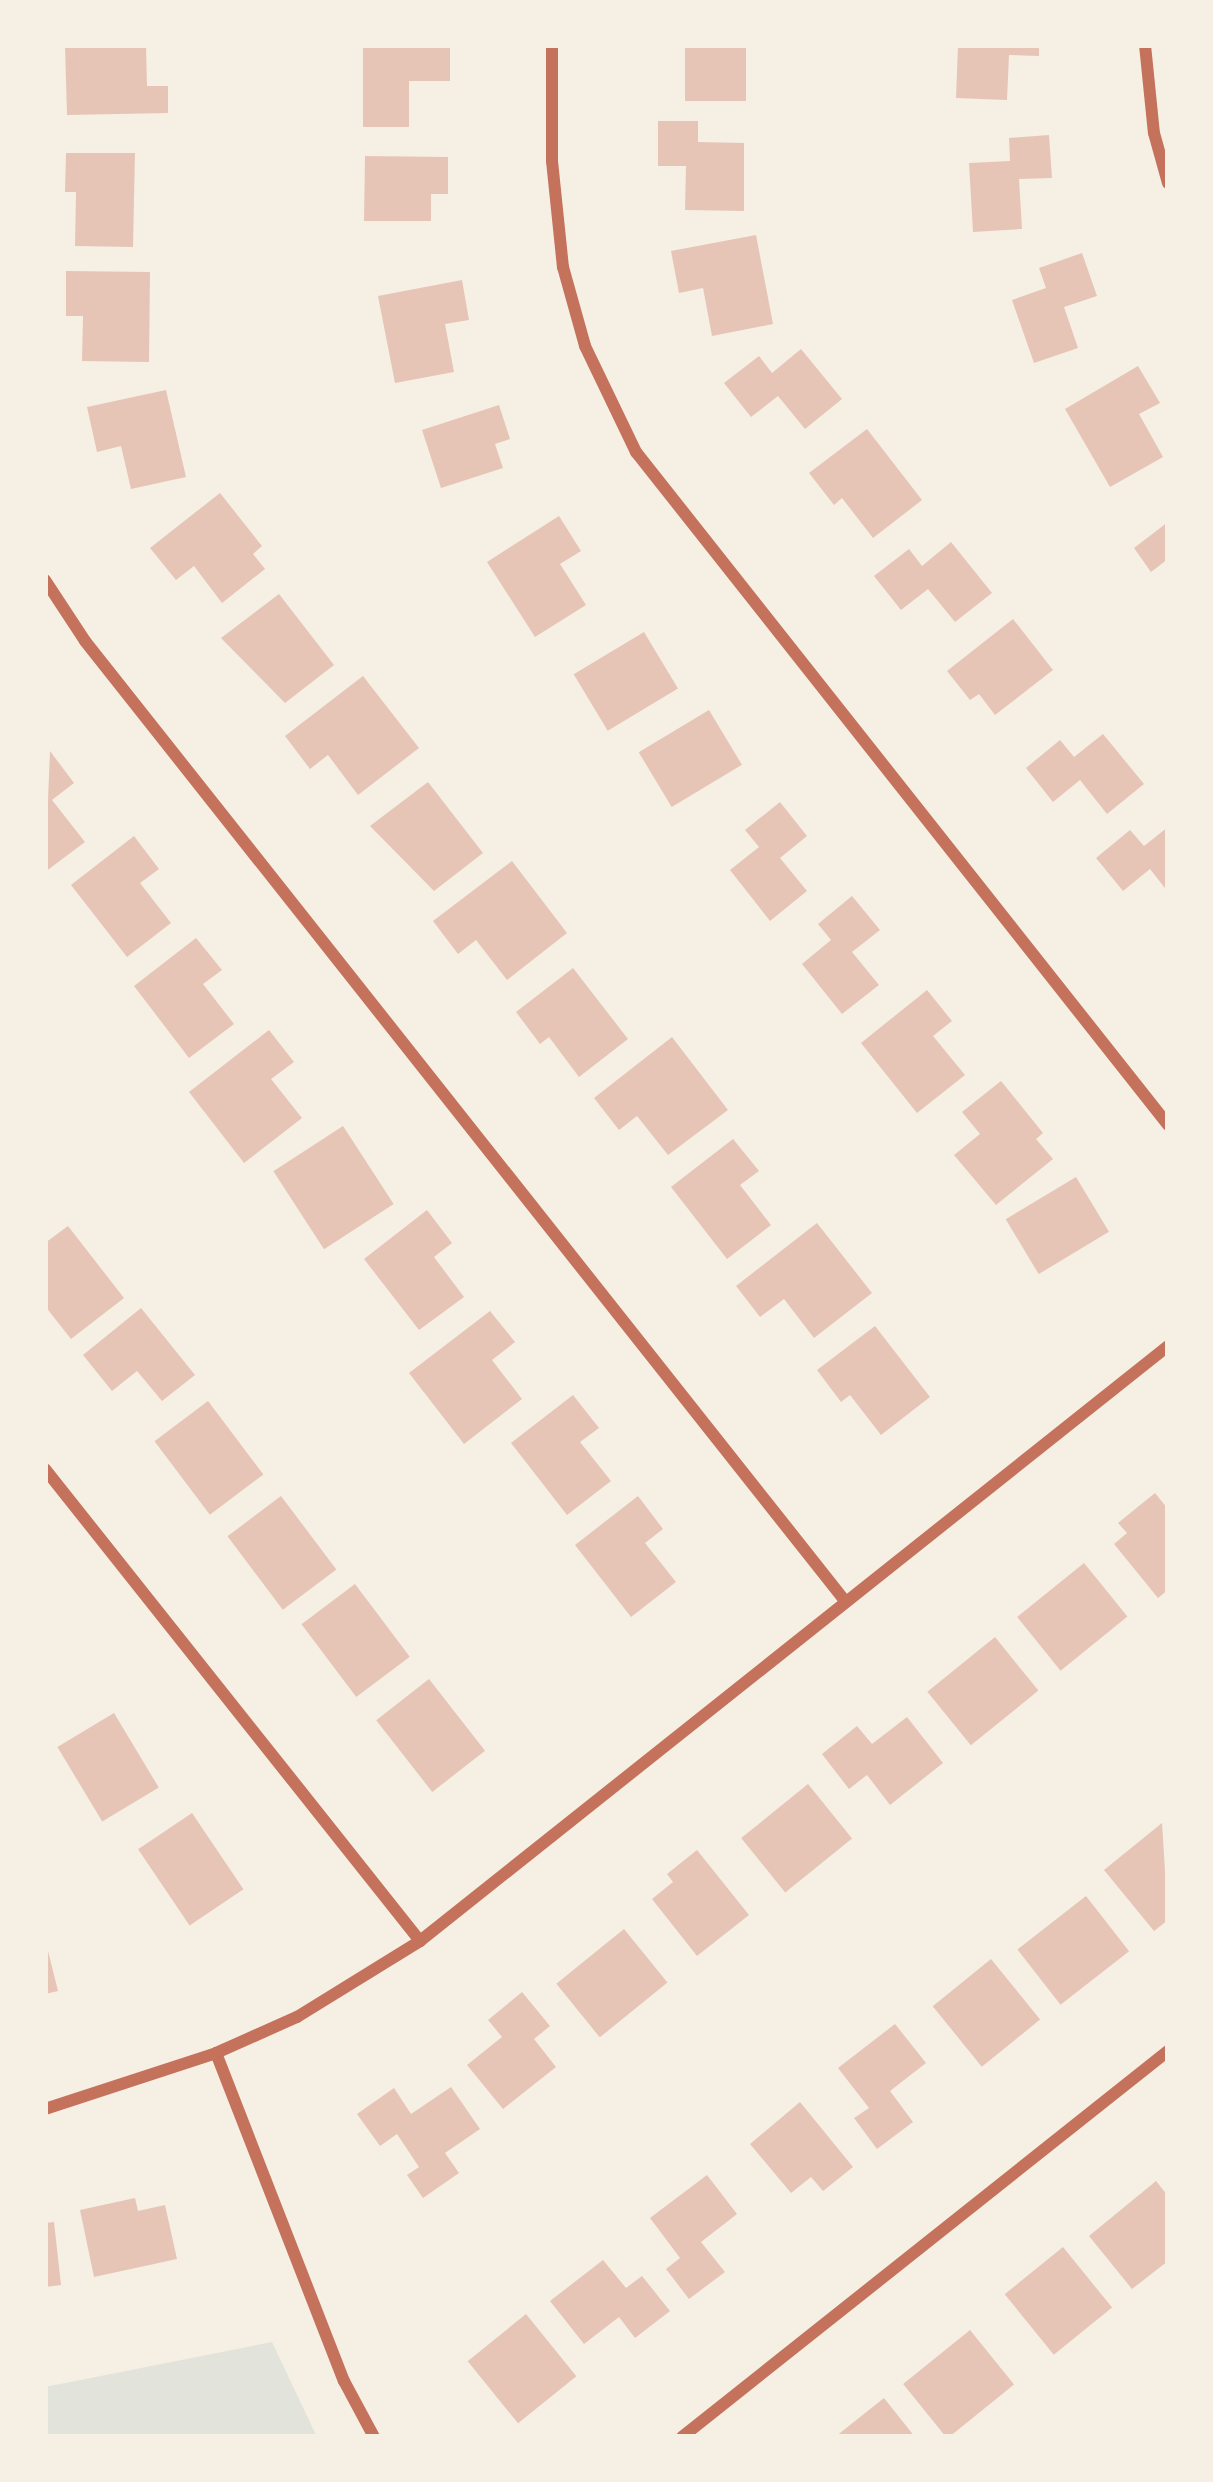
<!DOCTYPE html>
<style>
body{margin:0}
#map{position:relative;width:1213px;height:2482px;overflow:hidden;background:#f6efe4;font-family:"Noto Serif",serif}
div>[style]{position:absolute}
[style*='--x']{left:calc(var(--x)*1px);top:calc(var(--y)*1px);width:calc(var(--w)*1px);rotate:calc(var(--a)*1deg)}
.green>*{inset:0;background:#e2e4dc}
.building>*{inset:0;background:#e6c5b7;transform-origin:0 0}
.minor>*{height:12px;margin:-6px;padding:0 6px;transform-origin:6px;border-radius:6px;background:#c5725c}
span{translate:-50% -50%;white-space:nowrap;text-align:center;line-height:1.15;-webkit-text-stroke:9px #f6efe4;paint-order:stroke}
.frame{position:absolute;inset:0;border:48px solid #f6efe4;pointer-events:none}
</style>
<div id="map">
<div class="green">
<div style="clip-path:polygon(272px 2342px,317px 2437px,45px 2437px,45px 2387px)"></div>
</div>
<div class="building">
<div style="clip-path:polygon(65px 45px,146px 45px,147px 86px,168px 86px,168px 113px,67px 115px)"></div>
<div style="clip-path:polygon(363px 45px,450px 45px,450px 81px,409px 81px,409px 127px,363px 127px)"></div>
<div style="left:685px;top:45px;width:61px;height:56px"></div>
<div style="clip-path:polygon(958px 45px,1039px 45px,1039px 56px,1009px 55px,1007px 100px,956px 98px)"></div>
<div style="clip-path:polygon(658px 121px,698px 121px,698px 142px,744px 143px,744px 211px,685px 210px,686px 166px,658px 166px)"></div>
<div style="clip-path:polygon(1049px 135px,1052px 178px,1019px 179px,1022px 229px,973px 232px,969px 163px,1010px 161px,1009px 138px)"></div>
<div style="clip-path:polygon(66px 153px,135px 153px,133px 247px,75px 246px,76px 192px,65px 192px)"></div>
<div style="clip-path:polygon(365px 156px,448px 157px,448px 194px,431px 194px,431px 221px,364px 221px)"></div>
<div style="clip-path:polygon(756px 235px,773px 324px,712px 336px,703px 288px,679px 293px,671px 251px)"></div>
<div style="clip-path:polygon(1082px 253px,1097px 296px,1064px 307px,1078px 348px,1034px 363px,1012px 300px,1046px 288px,1039px 268px)"></div>
<div style="clip-path:polygon(66px 271px,150px 272px,149px 362px,82px 361px,83px 316px,66px 316px)"></div>
<div style="clip-path:polygon(462px 280px,469px 320px,445px 324px,454px 372px,395px 383px,378px 296px)"></div>
<div style="clip-path:polygon(801px 349px,842px 399px,805px 429px,778px 396px,751px 417px,724px 383px,759px 356px,772px 373px)"></div>
<div style="clip-path:polygon(1138px 366px,1160px 403px,1139px 414px,1163px 457px,1110px 487px,1065px 409px)"></div>
<div style="clip-path:polygon(166px 390px,186px 477px,131px 489px,121px 446px,97px 452px,87px 407px)"></div>
<div style="clip-path:polygon(499px 405px,510px 439px,495px 444px,503px 468px,441px 488px,422px 430px)"></div>
<div style="clip-path:polygon(867px 429px,922px 500px,873px 538px,842px 498px,834px 505px,809px 473px)"></div>
<div style="clip-path:polygon(220px 493px,262px 546px,253px 554px,265px 569px,222px 603px,194px 566px,176px 580px,150px 548px)"></div>
<div style="clip-path:polygon(559px 516px,581px 551px,560px 564px,586px 605px,535px 637px,487px 562px)"></div>
<div style="clip-path:polygon(1168px 522px,1168px 559px,1151px 572px,1134px 548px)"></div>
<div style="clip-path:polygon(951px 542px,992px 593px,955px 622px,928px 589px,901px 610px,874px 576px,909px 549px,922px 566px)"></div>
<div style="clip-path:polygon(279px 594px,334px 665px,285px 703px,221px 638px)"></div>
<div style="clip-path:polygon(1013px 619px,1053px 670px,995px 715px,979px 694px,970px 700px,947px 671px)"></div>
<div style="left:644px;top:632px;width:66px;height:82px;rotate:59deg"></div>
<div style="clip-path:polygon(363px 676px,419px 748px,358px 795px,328px 755px,310px 769px,285px 736px)"></div>
<div style="left:709px;top:710px;width:64px;height:82px;rotate:59deg"></div>
<div style="clip-path:polygon(1103px 734px,1144px 784px,1107px 814px,1080px 780px,1053px 802px,1026px 768px,1060px 740px,1074px 757px)"></div>
<div style="clip-path:polygon(50px 751px,74px 783px,52px 800px,85px 842px,45px 872px)"></div>
<div style="clip-path:polygon(428px 782px,483px 853px,434px 891px,370px 826px)"></div>
<div style="clip-path:polygon(780px 802px,807px 836px,780px 858px,807px 891px,770px 921px,730px 870px,759px 847px,745px 830px)"></div>
<div style="clip-path:polygon(1168px 827px,1168px 892px,1150px 869px,1123px 891px,1096px 858px,1130px 830px,1144px 846px)"></div>
<div style="clip-path:polygon(134px 836px,159px 869px,140px 883px,171px 923px,127px 957px,71px 885px)"></div>
<div style="clip-path:polygon(512px 861px,567px 933px,507px 980px,476px 940px,458px 954px,433px 921px)"></div>
<div style="clip-path:polygon(852px 896px,880px 930px,852px 952px,879px 985px,842px 1014px,802px 964px,831px 940px,818px 924px)"></div>
<div style="clip-path:polygon(196px 938px,222px 970px,203px 984px,234px 1024px,189px 1058px,134px 986px)"></div>
<div style="clip-path:polygon(573px 968px,628px 1039px,579px 1077px,549px 1037px,540px 1044px,516px 1012px)"></div>
<div style="clip-path:polygon(927px 990px,952px 1021px,933px 1036px,965px 1075px,917px 1113px,861px 1043px)"></div>
<div style="clip-path:polygon(269px 1030px,294px 1062px,271px 1079px,302px 1118px,244px 1163px,189px 1092px)"></div>
<div style="clip-path:polygon(672px 1037px,728px 1110px,668px 1155px,637px 1116px,619px 1130px,594px 1098px)"></div>
<div style="clip-path:polygon(1001px 1081px,1043px 1133px,1036px 1139px,1053px 1159px,996px 1205px,954px 1155px,980px 1134px,962px 1112px)"></div>
<div style="left:343px;top:1126px;width:93px;height:83px;rotate:57deg"></div>
<div style="clip-path:polygon(733px 1139px,759px 1171px,740px 1185px,771px 1225px,727px 1259px,671px 1187px)"></div>
<div style="left:1076px;top:1177px;width:64px;height:82px;rotate:59deg"></div>
<div style="clip-path:polygon(427px 1210px,452px 1243px,434px 1257px,464px 1297px,419px 1330px,364px 1259px)"></div>
<div style="clip-path:polygon(817px 1223px,872px 1293px,814px 1338px,784px 1299px,760px 1317px,736px 1286px)"></div>
<div style="clip-path:polygon(68px 1226px,124px 1298px,71px 1339px,45px 1306px,45px 1243px)"></div>
<div style="clip-path:polygon(141px 1308px,195px 1375px,162px 1401px,137px 1371px,112px 1391px,83px 1355px)"></div>
<div style="clip-path:polygon(490px 1311px,515px 1342px,492px 1360px,522px 1399px,464px 1444px,409px 1373px)"></div>
<div style="clip-path:polygon(875px 1326px,930px 1397px,881px 1435px,850px 1395px,841px 1402px,817px 1370px)"></div>
<div style="clip-path:polygon(573px 1395px,599px 1428px,580px 1442px,611px 1481px,567px 1515px,511px 1443px)"></div>
<div style="left:208px;top:1401px;width:92px;height:67px;rotate:53deg"></div>
<div style="clip-path:polygon(1155px 1493px,1168px 1509px,1168px 1590px,1158px 1598px,1114px 1544px,1127px 1533px,1118px 1523px)"></div>
<div style="left:281px;top:1496px;width:92px;height:67px;rotate:53deg"></div>
<div style="clip-path:polygon(638px 1496px,663px 1529px,645px 1543px,676px 1582px,631px 1617px,575px 1545px)"></div>
<div style="left:1084px;top:1563px;width:69px;height:86px;rotate:51deg"></div>
<div style="left:355px;top:1584px;width:91px;height:67px;rotate:53deg"></div>
<div style="left:995px;top:1637px;width:69px;height:87px;rotate:51deg"></div>
<div style="left:429px;top:1679px;width:91px;height:67px;rotate:52deg"></div>
<div style="left:114px;top:1713px;width:87px;height:66px;rotate:59deg"></div>
<div style="clip-path:polygon(907px 1717px,943px 1763px,890px 1805px,867px 1775px,849px 1789px,822px 1754px,857px 1726px,872px 1744px)"></div>
<div style="left:808px;top:1784px;width:70px;height:86px;rotate:51deg"></div>
<div style="left:192px;top:1813px;width:92px;height:65px;rotate:56deg"></div>
<div style="clip-path:polygon(1162px 1823px,1168px 1920px,1154px 1931px,1104px 1870px)"></div>
<div style="clip-path:polygon(697px 1850px,749px 1915px,697px 1956px,652px 1899px,673px 1882px,667px 1874px)"></div>
<div style="left:1086px;top:1896px;width:70px;height:87px;rotate:52deg"></div>
<div style="left:624px;top:1929px;width:69px;height:87px;rotate:51deg"></div>
<div style="clip-path:polygon(45px 1939px,58px 1991px,45px 1994px)"></div>
<div style="left:991px;top:1959px;width:78px;height:75px;rotate:51deg"></div>
<div style="clip-path:polygon(522px 1992px,550px 2026px,534px 2039px,556px 2067px,503px 2109px,467px 2065px,502px 2037px,488px 2020px)"></div>
<div style="clip-path:polygon(895px 2024px,926px 2063px,890px 2091px,913px 2122px,877px 2149px,854px 2118px,869px 2108px,838px 2068px)"></div>
<div style="clip-path:polygon(451px 2087px,480px 2129px,445px 2153px,459px 2173px,423px 2198px,407px 2175px,419px 2167px,397px 2134px,380px 2146px,357px 2114px,394px 2088px,411px 2114px)"></div>
<div style="clip-path:polygon(800px 2102px,853px 2167px,823px 2191px,811px 2177px,791px 2193px,750px 2144px)"></div>
<div style="clip-path:polygon(707px 2175px,737px 2214px,701px 2242px,725px 2272px,689px 2299px,666px 2269px,680px 2258px,650px 2218px)"></div>
<div style="clip-path:polygon(1156px 2181px,1168px 2196px,1168px 2261px,1132px 2289px,1089px 2236px)"></div>
<div style="clip-path:polygon(135px 2198px,138px 2211px,165px 2205px,177px 2259px,94px 2277px,80px 2210px)"></div>
<div style="clip-path:polygon(54px 2222px,61px 2285px,45px 2287px,45px 2223px)"></div>
<div style="left:1063px;top:2247px;width:78px;height:75px;rotate:51deg"></div>
<div style="clip-path:polygon(603px 2260px,626px 2288px,642px 2276px,670px 2311px,635px 2338px,619px 2317px,584px 2344px,550px 2301px)"></div>
<div style="left:526px;top:2314px;width:80px;height:75px;rotate:51deg"></div>
<div style="left:970px;top:2330px;width:70px;height:86px;rotate:51deg"></div>
<div style="clip-path:polygon(884px 2398px,915px 2437px,835px 2437px)"></div>
</div>
<div class="minor">
<div style="--x:552;--y:45;--w:116;--a:90"></div>
<div style="--x:552;--y:161;--w:107;--a:84.1"></div>
<div style="--x:563;--y:267;--w:82;--a:74.4"></div>
<div style="--x:585;--y:346;--w:118;--a:64.3"></div>
<div style="--x:636;--y:452;--w:858;--a:51.67"></div>
<div style="--x:1145;--y:45;--w:88;--a:84.2"></div>
<div style="--x:1154;--y:133;--w:52;--a:74.4"></div>
<div style="--x:45;--y:580;--w:73;--a:56.7"></div>
<div style="--x:85;--y:641;--w:1224;--a:51.63"></div>
<div style="--x:45;--y:1469;--w:603;--a:51.53"></div>
<div style="--x:216;--y:2053;--w:352;--a:68.7"></div>
<div style="--x:344;--y:2381;--w:64;--a:61.8"></div>
<div style="--x:45;--y:2109;--w:180;--a:-18.1"></div>
<div style="--x:216;--y:2053;--w:89;--a:-24"></div>
<div style="--x:297;--y:2017;--w:145;--a:-31.7"></div>
<div style="--x:420;--y:1941;--w:956;--a:-38.5"></div>
<div style="--x:682;--y:2437;--w:621;--a:-38.46"></div>
</div>
<div class="frame"></div>
</div>
